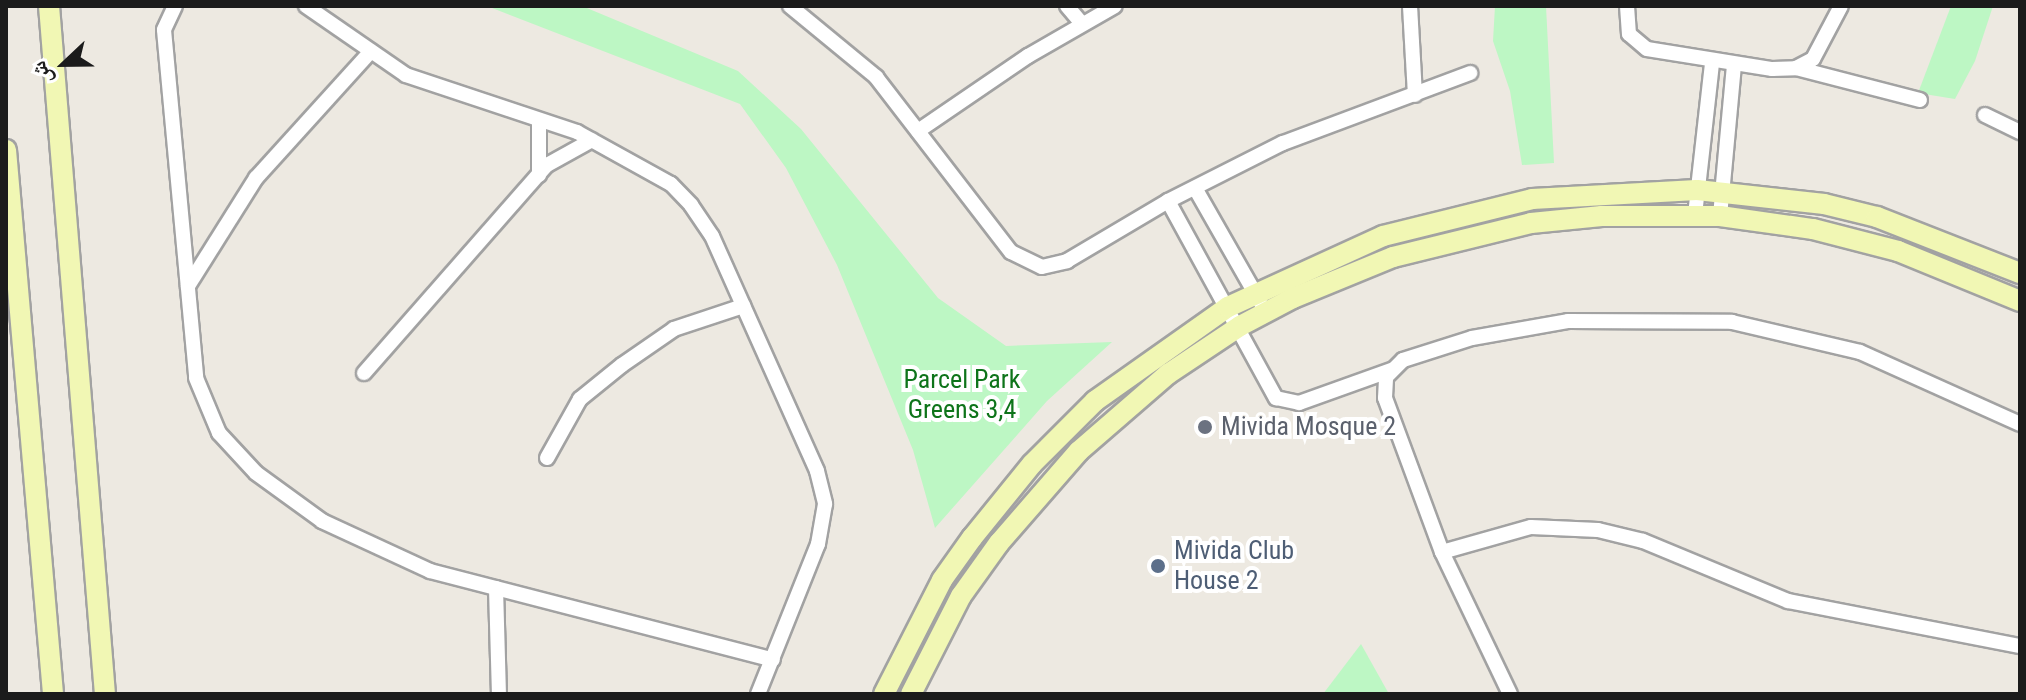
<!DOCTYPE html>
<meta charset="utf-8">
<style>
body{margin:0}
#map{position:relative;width:2026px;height:700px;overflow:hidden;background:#ede9e1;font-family:"Roboto Condensed","Noto Naskh Arabic",sans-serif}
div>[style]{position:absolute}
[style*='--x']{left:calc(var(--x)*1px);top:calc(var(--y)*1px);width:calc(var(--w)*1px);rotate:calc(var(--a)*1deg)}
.park>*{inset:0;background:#bdf7c4}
.roads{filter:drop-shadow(2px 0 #a2a2a2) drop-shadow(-2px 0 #a2a2a2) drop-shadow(0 2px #a2a2a2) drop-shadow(0 -2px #a2a2a2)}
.street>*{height:14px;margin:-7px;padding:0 7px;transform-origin:7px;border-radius:7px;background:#fff}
.secondary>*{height:20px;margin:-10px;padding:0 10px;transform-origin:10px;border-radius:10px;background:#f1f7b4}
.dots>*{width:22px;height:22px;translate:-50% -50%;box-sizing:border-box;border:4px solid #fff;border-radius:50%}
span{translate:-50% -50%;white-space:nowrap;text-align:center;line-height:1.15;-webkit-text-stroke:8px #fff;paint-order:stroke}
.park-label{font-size:26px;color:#0e741a}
.worship-label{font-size:26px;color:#5b616d}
.left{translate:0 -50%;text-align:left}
.service-label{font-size:26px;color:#4e5e75}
.frame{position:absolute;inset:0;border:8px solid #1b1b1b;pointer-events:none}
.north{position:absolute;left:24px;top:24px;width:80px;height:80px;-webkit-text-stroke:6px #fff;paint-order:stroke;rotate:248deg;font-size:22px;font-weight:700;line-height:32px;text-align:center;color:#1b1b1b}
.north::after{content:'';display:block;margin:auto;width:28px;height:36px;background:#1b1b1b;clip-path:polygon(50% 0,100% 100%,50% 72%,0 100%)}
</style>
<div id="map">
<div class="park">
<div style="clip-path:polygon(487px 6px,582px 6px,738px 71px,801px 129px,938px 298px,1006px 346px,1112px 342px,1047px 401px,935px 528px,913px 450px,837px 265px,786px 168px,740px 104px)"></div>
<div style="clip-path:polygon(1495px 6px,1546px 6px,1554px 163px,1522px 165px,1510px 91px,1493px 41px)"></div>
<div style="clip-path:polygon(1951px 6px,1993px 6px,1975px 61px,1955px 99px,1918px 93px)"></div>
<div style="clip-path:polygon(1361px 644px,1389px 694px,1323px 694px)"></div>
</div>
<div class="roads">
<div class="street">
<div style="--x:175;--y:6;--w:26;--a:115"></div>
<div style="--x:164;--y:30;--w:349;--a:84.7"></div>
<div style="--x:196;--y:378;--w:60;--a:67.3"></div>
<div style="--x:219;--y:433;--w:54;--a:47.2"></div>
<div style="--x:256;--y:473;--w:82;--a:36"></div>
<div style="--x:322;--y:521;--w:119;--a:24.8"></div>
<div style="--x:430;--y:571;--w:354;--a:14.5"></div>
<div style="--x:306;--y:6;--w:121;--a:34.6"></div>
<div style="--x:406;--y:75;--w:180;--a:18.4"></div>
<div style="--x:577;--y:132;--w:107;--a:29"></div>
<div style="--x:671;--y:184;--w:29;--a:46"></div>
<div style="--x:691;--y:205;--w:37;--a:56"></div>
<div style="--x:712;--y:236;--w:257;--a:65.9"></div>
<div style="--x:817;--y:471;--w:34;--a:76"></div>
<div style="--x:825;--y:504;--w:41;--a:99.9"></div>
<div style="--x:818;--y:544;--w:162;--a:111.8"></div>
<div style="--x:790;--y:6;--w:112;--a:39.5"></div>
<div style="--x:876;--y:77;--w:221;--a:52.4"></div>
<div style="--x:1011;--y:252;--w:34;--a:26"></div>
<div style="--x:1042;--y:267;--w:26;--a:-13"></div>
<div style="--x:1067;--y:261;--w:117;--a:-30.7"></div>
<div style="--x:1168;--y:201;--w:129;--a:-26.8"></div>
<div style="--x:1283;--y:143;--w:200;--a:-20.5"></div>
<div style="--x:1067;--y:6;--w:23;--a:50"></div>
<div style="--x:1410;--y:6;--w:89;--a:86.8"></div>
<div style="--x:1627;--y:6;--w:28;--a:86"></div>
<div style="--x:1629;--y:34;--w:23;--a:40"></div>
<div style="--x:1647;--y:49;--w:127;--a:9.1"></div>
<div style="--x:1772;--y:69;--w:24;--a:-2"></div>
<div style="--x:1796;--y:68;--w:19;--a:-28"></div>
<div style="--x:1813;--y:59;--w:60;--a:-62.2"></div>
<div style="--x:1796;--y:68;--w:128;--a:14.5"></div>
<div style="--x:1985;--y:115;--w:39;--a:26"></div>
<div style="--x:539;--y:120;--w:55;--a:90"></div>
<div style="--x:918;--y:131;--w:133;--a:-34.3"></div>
<div style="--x:1028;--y:56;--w:100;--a:-29.9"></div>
<div style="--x:1195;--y:188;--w:131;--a:60.3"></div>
<div style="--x:1168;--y:201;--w:225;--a:61.3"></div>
<div style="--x:1276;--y:398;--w:24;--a:12"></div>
<div style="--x:1299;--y:403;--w:98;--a:-19.7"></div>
<div style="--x:1695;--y:215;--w:153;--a:-83.6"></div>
<div style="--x:1720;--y:216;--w:151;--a:-84.7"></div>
<div style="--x:188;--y:286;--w:128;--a:-57.8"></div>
<div style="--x:256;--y:178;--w:171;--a:-47.8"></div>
<div style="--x:364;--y:373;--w:277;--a:-48.7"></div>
<div style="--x:547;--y:165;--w:51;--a:-29.1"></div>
<div style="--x:547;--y:458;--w:68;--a:-60.8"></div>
<div style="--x:580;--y:399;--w:54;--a:-39"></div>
<div style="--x:622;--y:365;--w:63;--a:-34.7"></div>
<div style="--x:674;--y:329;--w:73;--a:-18.4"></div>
<div style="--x:1442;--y:552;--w:92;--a:-15.7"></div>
<div style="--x:1531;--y:527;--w:67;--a:2.6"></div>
<div style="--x:1598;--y:530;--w:46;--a:13.7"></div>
<div style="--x:1643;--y:541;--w:157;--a:22.5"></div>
<div style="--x:1788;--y:601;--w:236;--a:11"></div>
<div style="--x:496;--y:588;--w:106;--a:88.4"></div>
<div style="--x:1510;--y:694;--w:157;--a:-115.6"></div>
<div style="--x:1442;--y:552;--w:164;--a:-110.3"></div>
<div style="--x:1385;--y:398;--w:21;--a:-87"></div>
<div style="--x:1386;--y:377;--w:24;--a:-45"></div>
<div style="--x:1403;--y:360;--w:72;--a:-17.7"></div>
<div style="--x:1472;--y:338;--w:97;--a:-10"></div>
<div style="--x:1568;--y:321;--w:164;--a:0.3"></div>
<div style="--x:1732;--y:322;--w:131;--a:13.2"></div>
<div style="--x:1860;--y:352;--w:175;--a:24.2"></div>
</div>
<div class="secondary">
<div style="--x:49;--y:6;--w:690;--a:85.35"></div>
<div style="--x:6;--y:150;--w:546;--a:85.06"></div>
<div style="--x:884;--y:694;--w:128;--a:-63"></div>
<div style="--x:942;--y:580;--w:52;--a:-54.5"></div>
<div style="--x:972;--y:538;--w:95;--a:-51"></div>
<div style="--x:1032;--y:464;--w:89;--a:-45"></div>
<div style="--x:1095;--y:401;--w:163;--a:-35.3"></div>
<div style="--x:1228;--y:307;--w:170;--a:-24.6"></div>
<div style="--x:1383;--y:236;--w:154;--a:-13.9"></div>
<div style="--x:1532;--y:199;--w:165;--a:-3.1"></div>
<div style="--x:1697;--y:190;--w:128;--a:6.3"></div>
<div style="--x:1824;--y:204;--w:55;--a:13.8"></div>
<div style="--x:1877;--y:217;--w:154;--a:21.4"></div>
<div style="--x:911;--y:694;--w:110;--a:-63"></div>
<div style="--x:961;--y:596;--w:65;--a:-54.4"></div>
<div style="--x:999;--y:543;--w:122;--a:-49"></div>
<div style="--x:1079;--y:451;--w:118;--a:-40.9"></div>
<div style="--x:1168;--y:374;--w:87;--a:-33.7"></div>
<div style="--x:1240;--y:326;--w:60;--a:-27.8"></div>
<div style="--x:1293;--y:298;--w:108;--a:-22.3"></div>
<div style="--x:1393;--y:257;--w:142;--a:-13.8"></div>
<div style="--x:1531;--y:223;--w:71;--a:-5.6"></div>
<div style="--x:1602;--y:216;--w:118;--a:0"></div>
<div style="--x:1720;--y:216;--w:94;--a:8"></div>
<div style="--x:1813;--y:229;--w:88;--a:14.5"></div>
<div style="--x:1898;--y:251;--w:132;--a:22.3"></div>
</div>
</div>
<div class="dots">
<div style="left:1205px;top:427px;background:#6b7280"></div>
<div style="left:1158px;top:566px;background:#5c6f8a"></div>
</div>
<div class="park-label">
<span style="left:962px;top:395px">Parcel Park<br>Greens 3,4</span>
</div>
<div class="worship-label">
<span class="left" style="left:1221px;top:427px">Mivida Mosque 2</span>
</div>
<div class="service-label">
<span class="left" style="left:1174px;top:566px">Mivida Club<br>House 2</span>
</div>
<div class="frame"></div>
<div class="north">ش</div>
</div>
